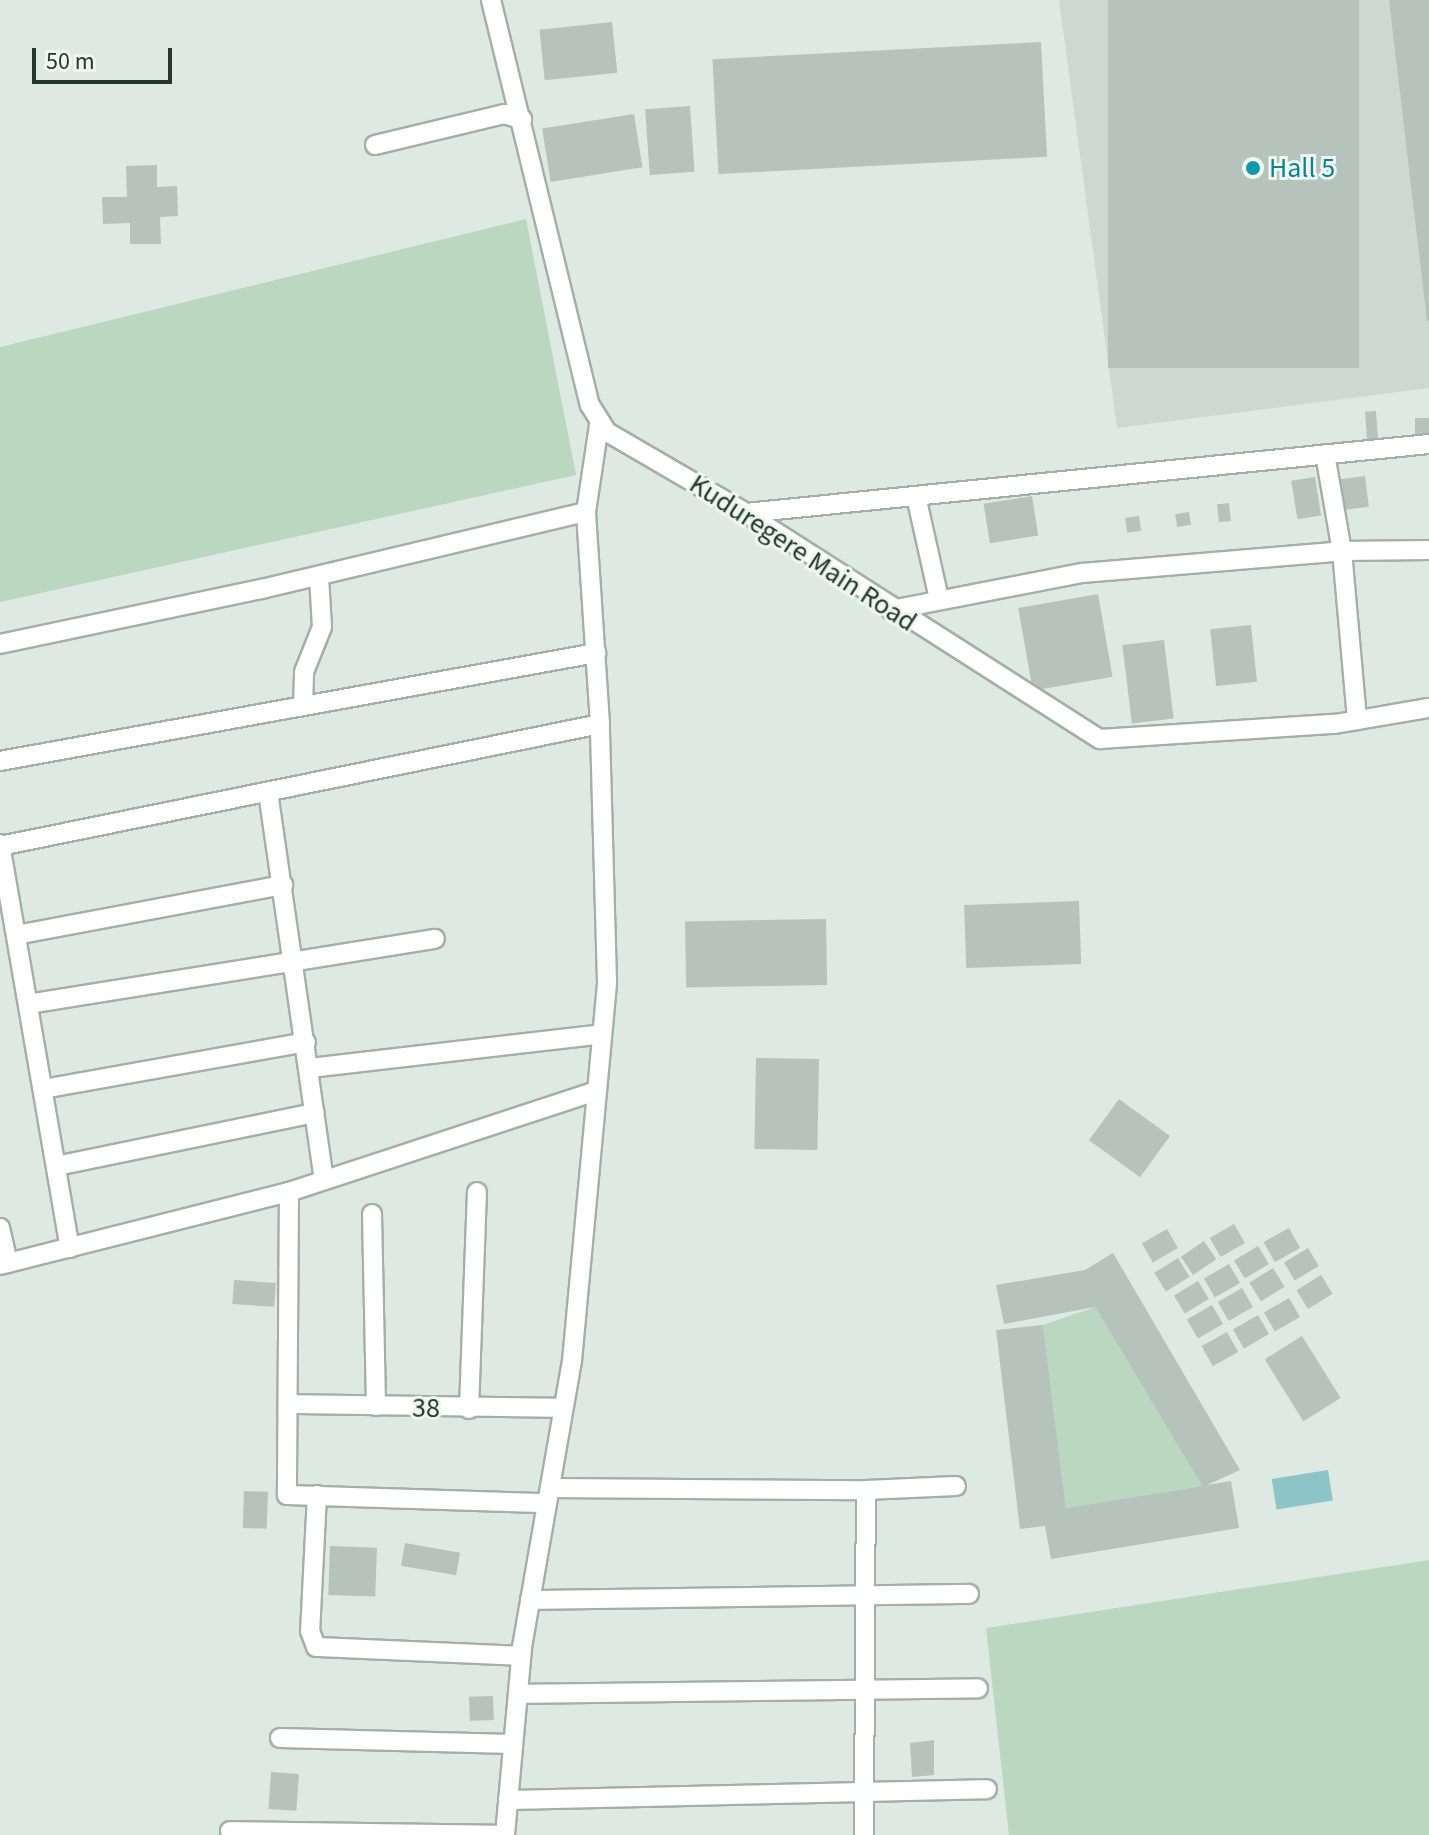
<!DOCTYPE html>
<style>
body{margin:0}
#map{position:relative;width:1429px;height:1835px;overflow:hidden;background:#dfe9e4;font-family:"Source Sans 3",sans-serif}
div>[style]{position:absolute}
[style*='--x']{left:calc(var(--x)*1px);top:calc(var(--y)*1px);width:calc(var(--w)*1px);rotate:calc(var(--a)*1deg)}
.built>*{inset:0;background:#ced8d2}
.green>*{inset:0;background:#bad8c0}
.water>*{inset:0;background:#8dc4c8;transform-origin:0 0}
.building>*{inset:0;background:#b5c3bc;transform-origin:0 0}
.roads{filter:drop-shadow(2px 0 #a3b0aa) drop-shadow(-2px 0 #a3b0aa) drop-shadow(0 2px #a3b0aa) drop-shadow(0 -2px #a3b0aa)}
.minor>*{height:18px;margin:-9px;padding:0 9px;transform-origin:9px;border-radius:9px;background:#fff}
.dots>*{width:22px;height:22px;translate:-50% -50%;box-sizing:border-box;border:4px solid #eff6f2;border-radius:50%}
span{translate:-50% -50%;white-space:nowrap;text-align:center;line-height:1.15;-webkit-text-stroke:6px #eff6f2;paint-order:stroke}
.culture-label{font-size:28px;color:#0d838f}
.left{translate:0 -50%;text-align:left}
.street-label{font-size:28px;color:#22372f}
.scale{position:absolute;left:32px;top:48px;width:140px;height:36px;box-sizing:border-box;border:4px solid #22372f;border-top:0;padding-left:10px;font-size:24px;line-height:28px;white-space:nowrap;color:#22372f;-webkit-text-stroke:6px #eff6f2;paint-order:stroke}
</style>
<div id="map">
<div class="built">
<div style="clip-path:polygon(1059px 0,1429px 0,1429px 388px,1117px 428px)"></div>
</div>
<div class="green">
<div style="clip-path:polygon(526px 219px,576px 475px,0 602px,0 347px)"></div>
<div style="clip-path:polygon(1095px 1307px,1202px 1486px,1066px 1508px,1043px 1325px)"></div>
<div style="clip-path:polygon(1429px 1560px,1429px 1835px,1009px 1835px,986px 1628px)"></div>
</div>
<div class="water">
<div style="left:1328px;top:1470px;width:31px;height:57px;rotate:81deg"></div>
</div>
<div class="building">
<div style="left:1108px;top:0;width:251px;height:368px"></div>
<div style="clip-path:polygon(1389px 0,1429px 0,1429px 321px,1427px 321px)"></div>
<div style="left:612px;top:22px;width:51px;height:73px;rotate:84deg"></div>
<div style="left:1041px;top:42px;width:115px;height:329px;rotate:87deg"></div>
<div style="left:690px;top:106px;width:66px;height:45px;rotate:86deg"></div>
<div style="left:634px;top:114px;width:54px;height:93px;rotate:81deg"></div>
<div style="clip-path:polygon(157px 165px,157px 187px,177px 186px,178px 216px,160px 217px,161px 244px,130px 244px,130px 223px,103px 224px,102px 197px,127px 197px,126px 166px)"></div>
<div style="left:1376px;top:411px;width:30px;height:11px;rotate:86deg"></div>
<div style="left:1415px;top:418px;width:14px;height:22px"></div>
<div style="left:1365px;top:476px;width:31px;height:26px;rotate:83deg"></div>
<div style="left:1315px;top:477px;width:39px;height:24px;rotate:81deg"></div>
<div style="left:1032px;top:496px;width:40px;height:49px;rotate:81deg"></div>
<div style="left:1229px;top:503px;width:18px;height:12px;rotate:84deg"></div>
<div style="left:1189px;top:512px;width:13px;height:14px;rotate:81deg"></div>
<div style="left:1139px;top:516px;width:15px;height:14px;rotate:82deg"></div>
<div style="left:1098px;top:594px;width:84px;height:81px;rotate:80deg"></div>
<div style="left:1251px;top:625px;width:57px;height:41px;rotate:84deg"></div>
<div style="left:1164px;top:640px;width:79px;height:42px;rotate:83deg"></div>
<div style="left:1079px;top:901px;width:63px;height:115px;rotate:88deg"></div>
<div style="left:826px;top:919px;width:66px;height:141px;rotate:89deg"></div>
<div style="left:756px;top:1058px;width:63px;height:91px;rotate:1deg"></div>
<div style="left:1119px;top:1099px;width:63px;height:51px;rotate:36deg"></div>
<div style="left:1234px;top:1224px;width:22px;height:28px;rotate:60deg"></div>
<div style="left:1289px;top:1228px;width:23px;height:29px;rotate:61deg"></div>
<div style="left:1167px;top:1229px;width:22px;height:29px;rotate:60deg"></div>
<div style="left:1204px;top:1241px;width:22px;height:28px;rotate:56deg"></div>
<div style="left:1258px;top:1246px;width:21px;height:28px;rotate:59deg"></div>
<div style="left:1308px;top:1248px;width:21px;height:28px;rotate:59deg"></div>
<div style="clip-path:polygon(1113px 1253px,1240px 1470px,1207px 1485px,1231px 1481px,1239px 1528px,1051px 1559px,1045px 1526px,1020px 1529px,996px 1330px,1043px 1325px,1066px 1508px,1202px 1486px,1095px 1307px,1004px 1324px,996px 1285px,1085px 1270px)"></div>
<div style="left:1178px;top:1258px;width:22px;height:28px;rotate:58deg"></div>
<div style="left:1229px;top:1264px;width:22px;height:29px;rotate:60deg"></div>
<div style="left:1273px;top:1268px;width:22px;height:28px;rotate:58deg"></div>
<div style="left:1321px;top:1275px;width:22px;height:29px;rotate:58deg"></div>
<div style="left:234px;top:1280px;width:42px;height:24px;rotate:4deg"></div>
<div style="left:1198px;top:1281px;width:21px;height:28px;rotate:59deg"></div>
<div style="left:1242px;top:1288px;width:22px;height:28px;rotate:60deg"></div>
<div style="left:1289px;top:1298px;width:22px;height:29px;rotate:60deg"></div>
<div style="left:1212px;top:1305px;width:22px;height:29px;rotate:60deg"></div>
<div style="left:1258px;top:1315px;width:22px;height:29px;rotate:60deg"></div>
<div style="left:1227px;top:1332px;width:23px;height:29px;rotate:61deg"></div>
<div style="left:1302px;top:1336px;width:73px;height:44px;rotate:58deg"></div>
<div style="left:244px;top:1491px;width:24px;height:37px;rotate:2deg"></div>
<div style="left:405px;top:1543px;width:56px;height:23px;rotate:10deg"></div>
<div style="left:330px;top:1546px;width:47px;height:49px;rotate:2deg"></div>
<div style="left:493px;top:1696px;width:24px;height:24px;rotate:88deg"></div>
<div style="clip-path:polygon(934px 1740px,934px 1775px,912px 1777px,910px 1743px)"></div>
<div style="left:271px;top:1772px;width:28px;height:37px;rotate:4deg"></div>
</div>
<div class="roads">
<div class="minor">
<div style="--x:491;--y:0;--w:417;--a:76.3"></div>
<div style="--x:590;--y:405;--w:32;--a:58"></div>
<div style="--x:607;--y:432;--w:161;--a:30.2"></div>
<div style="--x:746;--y:513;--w:420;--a:32.6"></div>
<div style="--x:1100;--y:739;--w:235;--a:-3.7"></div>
<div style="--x:1335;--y:724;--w:95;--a:-9.7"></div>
<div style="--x:375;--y:145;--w:133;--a:-13.5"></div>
<div style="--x:504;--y:114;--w:19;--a:16"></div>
<div style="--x:1325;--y:454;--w:98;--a:80.1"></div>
<div style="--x:1342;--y:551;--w:170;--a:84.9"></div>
<div style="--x:916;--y:496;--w:106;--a:77.4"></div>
<div style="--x:746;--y:513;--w:686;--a:-5.77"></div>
<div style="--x:891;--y:610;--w:195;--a:-11"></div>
<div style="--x:1082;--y:573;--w:261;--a:-4.8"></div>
<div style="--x:1342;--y:551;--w:87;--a:-0.7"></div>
<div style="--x:0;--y:644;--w:268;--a:-11.9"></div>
<div style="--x:262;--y:589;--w:333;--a:-13.4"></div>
<div style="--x:303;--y:704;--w:32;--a:-88"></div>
<div style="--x:304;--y:672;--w:48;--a:-68.2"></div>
<div style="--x:322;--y:627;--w:51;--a:-93.4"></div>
<div style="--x:0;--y:761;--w:606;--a:-10.27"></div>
<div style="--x:268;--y:792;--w:391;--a:81.8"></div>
<div style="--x:0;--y:844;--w:410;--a:80.2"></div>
<div style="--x:0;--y:846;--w:612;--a:-11.49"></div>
<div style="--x:16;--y:935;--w:272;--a:-10.6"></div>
<div style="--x:28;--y:1004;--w:412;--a:-9.1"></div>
<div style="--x:310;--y:1068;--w:294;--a:-6.6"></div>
<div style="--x:43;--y:1089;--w:267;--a:-10.1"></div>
<div style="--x:56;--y:1166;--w:264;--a:-11.6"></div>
<div style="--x:289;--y:1192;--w:303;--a:90.4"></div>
<div style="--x:287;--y:1495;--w:260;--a:1.8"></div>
<div style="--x:372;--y:1214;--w:192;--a:88.8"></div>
<div style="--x:0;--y:1228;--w:36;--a:77"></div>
<div style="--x:0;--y:1265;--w:298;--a:-14.2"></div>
<div style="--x:289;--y:1192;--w:324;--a:-18.2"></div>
<div style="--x:288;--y:1404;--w:275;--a:0.8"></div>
<div style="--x:469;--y:1409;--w:217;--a:-87.9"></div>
<div style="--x:550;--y:1488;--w:316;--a:0.4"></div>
<div style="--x:866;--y:1490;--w:90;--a:-2.5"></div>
<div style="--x:317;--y:1495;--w:136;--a:92.9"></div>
<div style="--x:310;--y:1631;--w:17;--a:69"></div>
<div style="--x:316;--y:1647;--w:205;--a:2.5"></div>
<div style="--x:530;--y:1600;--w:439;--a:-0.8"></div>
<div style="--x:518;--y:1694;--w:460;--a:-0.7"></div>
<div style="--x:280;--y:1738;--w:233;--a:1.5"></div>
<div style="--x:508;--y:1800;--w:479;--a:-1.3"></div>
<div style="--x:230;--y:1831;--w:275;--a:0.8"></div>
<div style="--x:505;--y:1835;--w:189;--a:-84.8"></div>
<div style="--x:522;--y:1647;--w:290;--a:-80.1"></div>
<div style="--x:572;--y:1361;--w:381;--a:-84.7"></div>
<div style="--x:607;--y:982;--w:258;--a:-91.6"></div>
<div style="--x:600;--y:724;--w:212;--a:-93.8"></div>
<div style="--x:586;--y:512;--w:88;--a:-81.5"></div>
<div style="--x:864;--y:1835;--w:345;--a:-89.7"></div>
</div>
</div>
<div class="dots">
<div style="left:1253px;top:168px;background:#0f9aa8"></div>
</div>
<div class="culture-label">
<span class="left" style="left:1269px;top:168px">Hall 5</span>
</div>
<div class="street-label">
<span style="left:803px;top:553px;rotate:33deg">Kuduregere Main Road</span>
<span style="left:426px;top:1408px;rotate:1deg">38</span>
</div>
<div class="scale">50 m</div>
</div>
